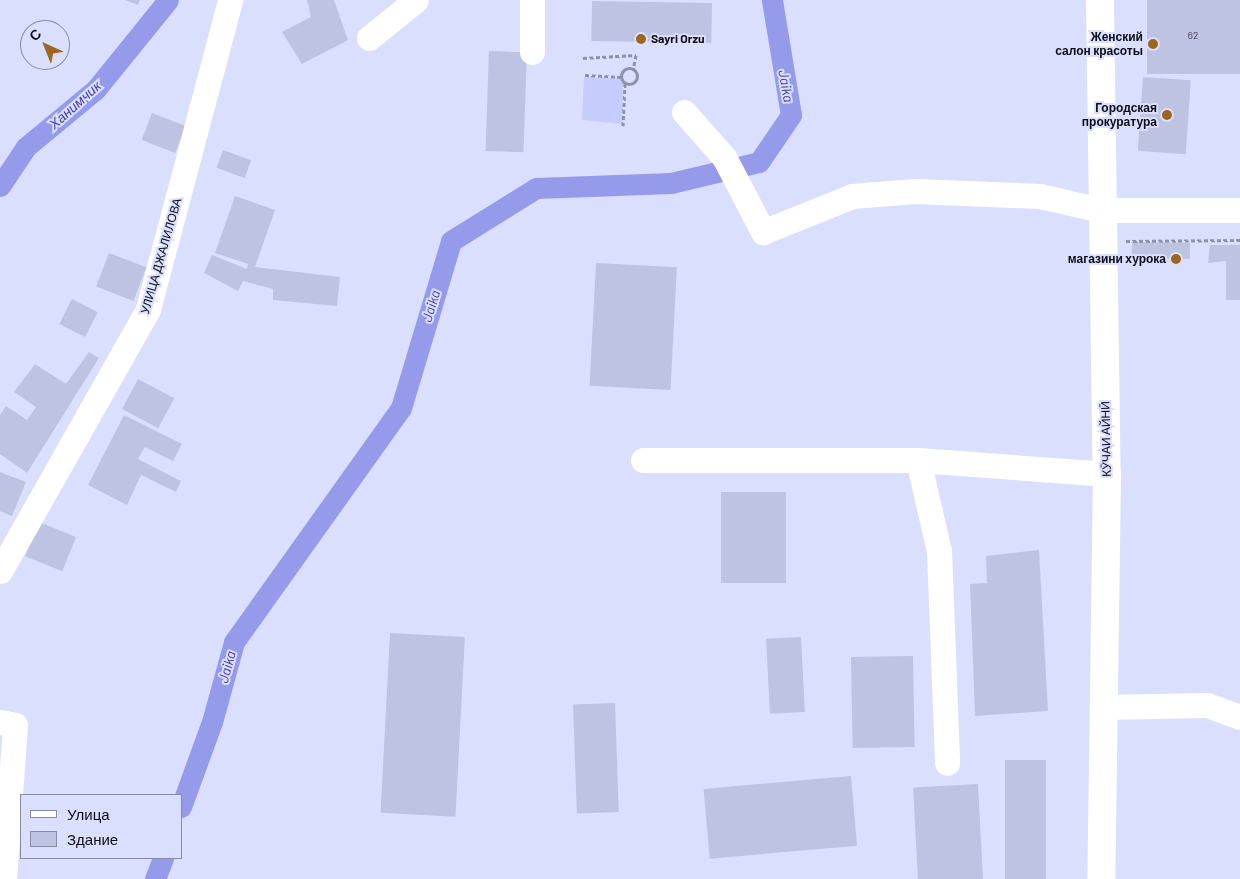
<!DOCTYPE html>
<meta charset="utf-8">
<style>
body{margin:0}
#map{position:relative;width:1240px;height:879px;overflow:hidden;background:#dbdffe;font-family:Barlow,sans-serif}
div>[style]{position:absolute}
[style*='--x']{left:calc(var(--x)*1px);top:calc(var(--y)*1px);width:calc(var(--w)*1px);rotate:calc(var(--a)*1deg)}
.green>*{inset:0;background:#c6ccfb}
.canal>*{height:21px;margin:-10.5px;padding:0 10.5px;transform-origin:10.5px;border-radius:10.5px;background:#959bea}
.building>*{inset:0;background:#bfc3e2;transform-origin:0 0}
.path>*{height:3px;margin-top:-1.5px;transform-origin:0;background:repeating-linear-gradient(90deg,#8e91a8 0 4px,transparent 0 6.5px)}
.path>.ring{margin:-1.5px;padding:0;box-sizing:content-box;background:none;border:3px solid #8e91a8;border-radius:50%}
.minor>*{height:25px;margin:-12.5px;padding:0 12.5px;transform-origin:12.5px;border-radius:12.5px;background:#fff}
.major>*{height:28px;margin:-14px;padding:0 14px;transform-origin:14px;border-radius:14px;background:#fff}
.dots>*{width:14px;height:14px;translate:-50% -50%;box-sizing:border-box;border:2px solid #dbdffe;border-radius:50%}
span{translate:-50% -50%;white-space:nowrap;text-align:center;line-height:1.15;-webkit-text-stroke:4px #dbdffe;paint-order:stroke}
.number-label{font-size:10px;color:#393a4a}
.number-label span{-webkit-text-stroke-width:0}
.poi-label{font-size:12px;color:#0c0d17;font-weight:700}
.right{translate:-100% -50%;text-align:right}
.left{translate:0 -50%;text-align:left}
.street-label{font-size:12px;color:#0c0d17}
.water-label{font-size:14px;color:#44429d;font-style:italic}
.legend{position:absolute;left:20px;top:794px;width:162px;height:65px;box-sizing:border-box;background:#dbdffe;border:1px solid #888ba2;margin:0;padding:6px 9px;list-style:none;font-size:15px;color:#0c0d17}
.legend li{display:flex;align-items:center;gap:10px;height:25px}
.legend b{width:25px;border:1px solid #888ba2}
.north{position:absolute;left:20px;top:20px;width:50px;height:50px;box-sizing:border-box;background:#dbdffe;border:1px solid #888ba2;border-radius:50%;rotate:316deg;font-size:14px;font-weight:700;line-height:20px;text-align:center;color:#0c0d17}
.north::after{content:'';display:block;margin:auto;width:18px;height:22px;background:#9c661f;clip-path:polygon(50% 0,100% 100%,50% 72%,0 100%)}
</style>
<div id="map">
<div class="green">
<div style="clip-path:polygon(584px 77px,620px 79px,623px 83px,622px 124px,582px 120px)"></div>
</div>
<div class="canal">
<div style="--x:0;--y:186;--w:47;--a:-56.3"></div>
<div style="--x:26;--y:147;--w:91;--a:-39.6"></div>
<div style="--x:96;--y:89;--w:114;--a:-51"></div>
<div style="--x:181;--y:807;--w:90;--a:-70"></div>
<div style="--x:212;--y:722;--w:83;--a:-74.6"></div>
<div style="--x:234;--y:642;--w:287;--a:-54.5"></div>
<div style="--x:401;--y:408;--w:174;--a:-73.3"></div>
<div style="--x:451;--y:241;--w:100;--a:-31.9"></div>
<div style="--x:536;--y:188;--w:135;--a:-2.1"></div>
<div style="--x:671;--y:183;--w:90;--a:-13.4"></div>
<div style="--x:759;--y:162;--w:57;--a:-55.8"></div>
<div style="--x:791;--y:115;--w:117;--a:-99.4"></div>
<div style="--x:155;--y:879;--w:22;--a:-69"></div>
</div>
<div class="building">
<div style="clip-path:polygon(125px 0,140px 0,138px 5px)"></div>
<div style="clip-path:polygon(307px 0,334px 0,348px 40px,302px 64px,282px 32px,311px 17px)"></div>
<div style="left:1147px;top:0;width:93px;height:74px"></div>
<div style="left:592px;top:1px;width:120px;height:40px;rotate:1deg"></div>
<div style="left:489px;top:51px;width:38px;height:100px;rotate:2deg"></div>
<div style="left:1143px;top:77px;width:48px;height:74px;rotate:4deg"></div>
<div style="left:152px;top:113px;width:36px;height:29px;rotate:21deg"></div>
<div style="left:223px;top:150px;width:30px;height:19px;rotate:20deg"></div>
<div style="clip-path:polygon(235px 196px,275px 210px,255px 267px,340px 277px,337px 306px,273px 300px,273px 289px,243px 281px,238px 291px,204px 273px,212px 255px,247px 269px,248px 264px,215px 253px)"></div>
<div style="left:1132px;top:242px;width:58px;height:16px;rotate:1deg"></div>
<div style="clip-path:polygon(1210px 245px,1240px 245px,1240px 300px,1226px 300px,1226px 261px,1208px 263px)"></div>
<div style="left:109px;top:253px;width:40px;height:36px;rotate:21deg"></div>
<div style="left:596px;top:263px;width:81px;height:123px;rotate:3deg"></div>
<div style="left:72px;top:299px;width:29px;height:28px;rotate:27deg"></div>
<div style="clip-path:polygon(89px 352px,99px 358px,27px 473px,0 454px,0 415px,6px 406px,27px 420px,36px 407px,14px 392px,35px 364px,66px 384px)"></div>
<div style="left:138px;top:379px;width:41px;height:34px;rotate:28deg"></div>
<div style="clip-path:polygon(124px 415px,182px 444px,173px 461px,145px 447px,138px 459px,181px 481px,176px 492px,141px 475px,127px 505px,88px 485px)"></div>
<div style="clip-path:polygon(0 472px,26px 482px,12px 516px,0 511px)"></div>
<div style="left:721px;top:492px;width:65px;height:91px"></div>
<div style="left:39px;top:522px;width:40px;height:37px;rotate:22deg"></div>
<div style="clip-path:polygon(1039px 550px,1048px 711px,975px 716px,970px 584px,987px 583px,986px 556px)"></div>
<div style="left:390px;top:633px;width:75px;height:180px;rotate:3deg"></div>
<div style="left:801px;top:637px;width:75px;height:35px;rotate:87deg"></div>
<div style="left:913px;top:656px;width:91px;height:62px;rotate:89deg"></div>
<div style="left:615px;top:703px;width:109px;height:42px;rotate:88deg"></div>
<div style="left:1005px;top:760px;width:41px;height:119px"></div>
<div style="left:851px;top:776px;width:70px;height:148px;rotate:85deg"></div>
<div style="left:978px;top:784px;width:95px;height:65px;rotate:87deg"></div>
</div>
<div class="path">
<div style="--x:583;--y:58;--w:53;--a:-3.2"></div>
<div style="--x:636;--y:55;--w:15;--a:101"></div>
<div class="ring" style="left:621px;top:68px;width:13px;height:13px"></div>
<div style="--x:585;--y:75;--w:36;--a:3"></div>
<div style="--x:623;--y:126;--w:43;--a:-87.3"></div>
<div style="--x:1126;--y:241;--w:114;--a:-0.5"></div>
</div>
<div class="minor">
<div style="--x:532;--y:0;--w:52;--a:90"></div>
<div style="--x:369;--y:38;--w:60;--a:-39"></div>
<div style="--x:684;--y:112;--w:60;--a:48.4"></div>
<div style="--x:724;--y:157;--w:85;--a:62.5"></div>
<div style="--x:763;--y:232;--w:96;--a:-22"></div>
<div style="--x:852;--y:196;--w:63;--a:-4.5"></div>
<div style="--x:915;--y:191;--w:125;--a:2.3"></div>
<div style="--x:1040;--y:196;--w:63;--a:12.9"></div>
<div style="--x:1101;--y:210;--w:139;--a:0"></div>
<div style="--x:643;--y:460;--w:275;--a:0"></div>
<div style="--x:918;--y:460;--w:190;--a:4.2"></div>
<div style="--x:918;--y:460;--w:93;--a:77"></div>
<div style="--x:939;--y:551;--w:212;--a:87.8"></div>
<div style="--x:0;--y:571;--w:301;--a:-60.5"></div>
<div style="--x:148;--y:309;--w:320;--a:-75.1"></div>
<div style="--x:1103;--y:707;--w:104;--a:-1.1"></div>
<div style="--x:1207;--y:705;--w:35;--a:20"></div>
<div style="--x:0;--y:722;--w:15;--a:11"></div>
<div style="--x:15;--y:725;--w:154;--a:94.1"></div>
</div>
<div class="major">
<div style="--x:1100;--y:0;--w:474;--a:89.2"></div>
<div style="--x:1107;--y:474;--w:405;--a:90.8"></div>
</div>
<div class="dots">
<div style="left:641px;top:39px;background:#9c661f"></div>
<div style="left:1153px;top:44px;background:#9c661f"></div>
<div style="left:1167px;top:115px;background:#9c661f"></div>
<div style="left:1176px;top:259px;background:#9c661f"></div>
</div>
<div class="number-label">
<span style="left:1193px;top:36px">62</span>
</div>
<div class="poi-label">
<span class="right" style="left:1143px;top:44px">Женский<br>салон красоты</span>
<span class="left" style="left:651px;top:39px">Sayri Orzu</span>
<span class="right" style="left:1157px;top:115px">Городская<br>прокуратура</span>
<span class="right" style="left:1166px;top:259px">магазини хурока</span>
</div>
<div class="street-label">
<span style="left:161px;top:256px;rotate:-74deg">УЛИЦА ДЖАЛИЛОВА</span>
<span style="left:1106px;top:439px;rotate:-91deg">КӮЧАИ АЙНӢ</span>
</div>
<div class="water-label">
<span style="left:786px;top:86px;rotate:80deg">Jaika</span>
<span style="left:75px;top:105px;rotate:-42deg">Ханимчик</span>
<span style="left:431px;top:306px;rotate:-73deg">Jaika</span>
<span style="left:227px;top:667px;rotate:-75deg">Jaika</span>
</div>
<ul class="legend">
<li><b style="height:6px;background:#fff"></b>Улица</li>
<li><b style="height:14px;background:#bfc3e2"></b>Здание</li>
</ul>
<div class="north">С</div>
</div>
